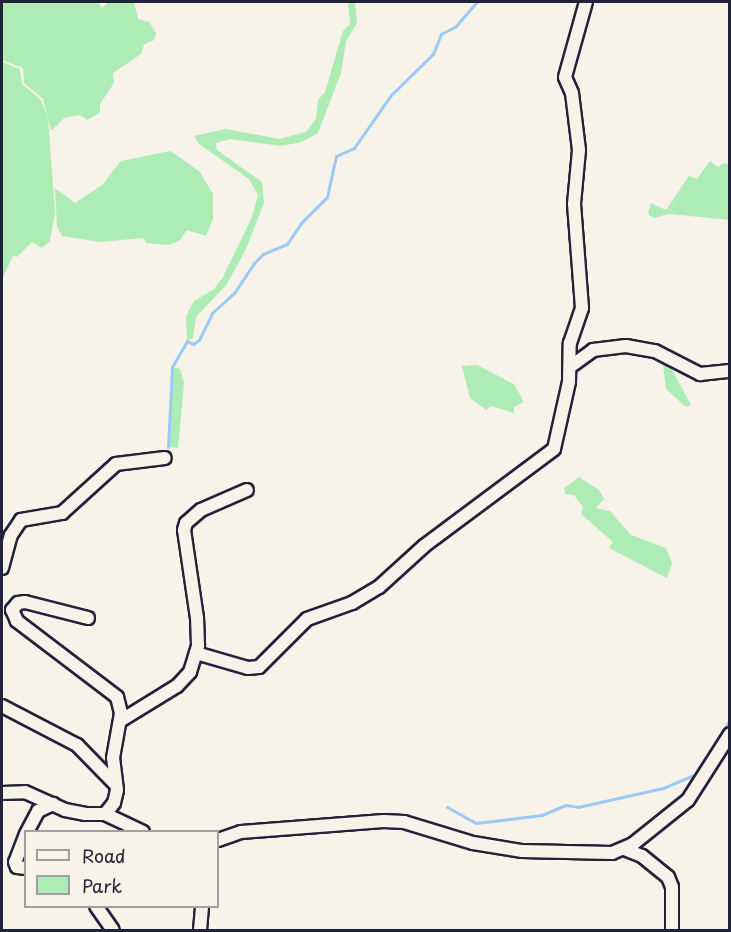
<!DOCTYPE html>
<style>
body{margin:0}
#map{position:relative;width:731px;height:932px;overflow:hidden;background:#f7f3e8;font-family:"Playpen Sans",sans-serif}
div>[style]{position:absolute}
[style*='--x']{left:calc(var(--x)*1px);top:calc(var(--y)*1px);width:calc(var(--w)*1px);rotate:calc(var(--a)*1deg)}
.green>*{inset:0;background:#adecb4}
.stream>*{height:3px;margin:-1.5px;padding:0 1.5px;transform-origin:1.5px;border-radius:1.5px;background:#9bcaf6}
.roads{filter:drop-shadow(2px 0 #22223b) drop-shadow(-2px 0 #22223b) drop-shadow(0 2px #22223b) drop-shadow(0 -2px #22223b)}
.minor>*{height:12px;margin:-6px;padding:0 6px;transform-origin:6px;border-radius:6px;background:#f7f3e8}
span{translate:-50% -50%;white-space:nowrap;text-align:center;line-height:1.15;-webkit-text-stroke:4.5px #f7f3e8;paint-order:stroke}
.frame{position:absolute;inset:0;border:3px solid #22223b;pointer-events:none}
.legend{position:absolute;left:24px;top:830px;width:195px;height:78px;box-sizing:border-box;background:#f7f3e8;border:2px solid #a29fa3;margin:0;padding:8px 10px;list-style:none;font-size:18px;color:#22223b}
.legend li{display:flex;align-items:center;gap:12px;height:30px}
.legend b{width:30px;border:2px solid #a29fa3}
</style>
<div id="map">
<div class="green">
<div style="clip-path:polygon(2px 2px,98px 2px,102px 8px,109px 2px,134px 2px,138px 19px,149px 22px,156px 33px,154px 40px,144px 45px,141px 54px,113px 73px,114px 83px,100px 104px,100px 113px,87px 120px,80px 115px,64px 118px,51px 131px,43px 99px,24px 83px,23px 68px,2px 60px)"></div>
<div style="clip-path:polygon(348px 2px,355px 2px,357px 23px,346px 41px,341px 73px,318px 133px,302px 142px,281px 146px,230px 139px,216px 143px,217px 150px,262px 182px,264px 203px,246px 249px,227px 284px,196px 317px,193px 338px,187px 340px,186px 316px,194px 301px,214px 289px,223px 277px,252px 217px,258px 195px,249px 179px,199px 144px,194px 136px,226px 129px,279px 139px,306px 132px,316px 119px,318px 100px,325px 92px,343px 31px,350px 24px)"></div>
<div style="clip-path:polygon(2px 62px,20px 69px,22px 84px,41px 100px,48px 119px,55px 212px,50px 241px,42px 248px,32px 242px,17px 257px,13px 256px,2px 279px)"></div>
<div style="clip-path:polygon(170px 151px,199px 171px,213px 194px,213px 219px,206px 236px,187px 230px,180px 240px,169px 245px,146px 243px,143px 238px,100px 242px,62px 236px,57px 227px,55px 188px,75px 203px,103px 184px,121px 161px)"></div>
<div style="clip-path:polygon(710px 161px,718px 167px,724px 163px,729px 165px,729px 220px,670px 214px,653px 218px,648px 214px,651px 203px,666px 210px,689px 176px,697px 179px)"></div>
<div style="clip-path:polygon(662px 357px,667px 360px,691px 405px,686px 407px,666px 389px)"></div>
<div style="clip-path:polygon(477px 365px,514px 384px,524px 402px,514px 407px,514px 413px,491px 406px,486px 410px,470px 398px,462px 366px)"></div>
<div style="clip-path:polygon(173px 367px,180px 369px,184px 383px,178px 448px,169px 447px)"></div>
<div style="clip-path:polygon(579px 477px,599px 490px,604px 499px,596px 508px,610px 511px,631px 535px,666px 548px,672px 563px,667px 578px,609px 548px,613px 542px,581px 514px,583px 507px,574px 495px,565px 494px,564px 488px)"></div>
</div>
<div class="stream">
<div style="--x:168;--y:447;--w:80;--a:-87.1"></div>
<div style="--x:172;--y:367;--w:30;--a:-60"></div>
<div style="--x:187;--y:341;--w:7;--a:27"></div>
<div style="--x:193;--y:344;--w:7;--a:-34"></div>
<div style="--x:199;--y:340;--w:30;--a:-64"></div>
<div style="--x:212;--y:313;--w:30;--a:-42"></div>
<div style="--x:234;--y:293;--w:36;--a:-56"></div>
<div style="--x:254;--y:263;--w:13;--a:-45"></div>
<div style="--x:263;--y:254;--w:26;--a:-23"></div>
<div style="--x:287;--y:244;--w:25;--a:-56"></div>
<div style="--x:301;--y:223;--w:37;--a:-45"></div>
<div style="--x:327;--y:197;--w:42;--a:-77.6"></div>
<div style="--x:336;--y:156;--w:20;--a:-24"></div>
<div style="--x:354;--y:148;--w:65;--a:-55.1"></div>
<div style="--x:391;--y:95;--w:59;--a:-44.3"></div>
<div style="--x:433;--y:54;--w:22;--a:-68"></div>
<div style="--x:441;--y:34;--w:16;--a:-27"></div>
<div style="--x:455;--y:27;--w:33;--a:-49"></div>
<div style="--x:710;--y:754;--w:40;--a:-60.3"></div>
<div style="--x:447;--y:807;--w:33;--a:29"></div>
<div style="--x:476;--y:823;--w:66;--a:-6.9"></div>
<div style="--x:542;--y:815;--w:26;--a:-23"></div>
<div style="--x:566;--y:805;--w:12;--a:9"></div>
<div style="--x:578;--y:807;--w:87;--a:-12.6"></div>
<div style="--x:663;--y:788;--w:39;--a:-23"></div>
</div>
<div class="roads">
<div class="minor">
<div style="--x:570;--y:367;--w:29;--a:-36"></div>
<div style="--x:593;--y:350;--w:33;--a:-7"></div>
<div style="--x:626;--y:346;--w:29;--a:10"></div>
<div style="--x:655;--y:351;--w:51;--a:27.1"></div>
<div style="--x:700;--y:374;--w:30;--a:-6"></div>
<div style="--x:2;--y:568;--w:34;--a:-75"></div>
<div style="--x:11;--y:535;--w:18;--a:-56"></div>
<div style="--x:21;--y:520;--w:42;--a:-9.7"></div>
<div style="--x:62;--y:513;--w:73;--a:-42.2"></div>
<div style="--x:116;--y:464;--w:49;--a:-7"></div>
<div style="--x:196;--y:653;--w:54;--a:16.1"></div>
<div style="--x:248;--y:668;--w:11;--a:-5"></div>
<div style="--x:259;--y:667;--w:68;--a:-45"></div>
<div style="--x:307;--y:619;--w:48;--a:-19.6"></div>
<div style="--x:352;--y:603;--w:31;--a:-31"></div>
<div style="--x:379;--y:587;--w:61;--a:-42.3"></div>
<div style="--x:424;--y:546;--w:162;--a:-36.7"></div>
<div style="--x:554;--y:449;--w:69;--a:-77.4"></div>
<div style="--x:569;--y:382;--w:39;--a:-89"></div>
<div style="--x:570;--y:343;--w:37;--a:-71"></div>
<div style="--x:582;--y:308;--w:104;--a:-94.4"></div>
<div style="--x:574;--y:204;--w:54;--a:-84.7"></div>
<div style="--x:579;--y:150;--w:57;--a:-97"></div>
<div style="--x:572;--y:93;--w:17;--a:-114"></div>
<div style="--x:565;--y:77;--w:78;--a:-74.4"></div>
<div style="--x:2;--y:706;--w:85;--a:27.5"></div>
<div style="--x:77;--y:745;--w:54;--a:45.7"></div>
<div style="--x:120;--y:721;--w:67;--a:-31.6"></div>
<div style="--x:177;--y:686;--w:19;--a:-47"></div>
<div style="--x:190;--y:672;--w:28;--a:-73"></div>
<div style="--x:198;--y:645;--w:27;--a:-92"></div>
<div style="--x:197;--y:618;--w:89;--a:-98.4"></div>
<div style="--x:184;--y:530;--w:7;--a:-74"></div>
<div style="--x:186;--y:523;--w:20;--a:-41"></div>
<div style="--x:201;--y:510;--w:50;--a:-23.5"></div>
<div style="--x:2;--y:793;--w:23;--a:-2"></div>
<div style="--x:25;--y:792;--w:44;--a:24.2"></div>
<div style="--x:65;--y:810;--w:21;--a:11"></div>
<div style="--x:86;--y:814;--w:19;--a:0"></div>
<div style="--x:105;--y:814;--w:14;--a:-51"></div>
<div style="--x:114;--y:803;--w:13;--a:-77"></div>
<div style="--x:117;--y:790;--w:32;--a:-97"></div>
<div style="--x:113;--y:758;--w:46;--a:-79.9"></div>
<div style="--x:121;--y:713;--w:16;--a:-104"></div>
<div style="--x:117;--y:697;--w:126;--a:-142.8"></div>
<div style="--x:17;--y:621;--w:12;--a:-114"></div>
<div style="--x:12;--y:610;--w:9;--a:-49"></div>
<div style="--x:18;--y:603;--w:7;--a:-8"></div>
<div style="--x:25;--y:602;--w:65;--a:14.3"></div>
<div style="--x:105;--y:814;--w:42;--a:25.3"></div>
<div style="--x:27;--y:832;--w:24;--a:-62"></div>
<div style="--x:38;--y:811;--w:17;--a:-25"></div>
<div style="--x:26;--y:834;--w:30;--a:111"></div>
<div style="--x:15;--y:862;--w:5;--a:68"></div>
<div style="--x:17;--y:867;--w:9;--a:6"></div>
<div style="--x:218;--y:840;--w:24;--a:-19"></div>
<div style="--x:241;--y:832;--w:143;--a:-4.4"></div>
<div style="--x:384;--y:821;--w:20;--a:3"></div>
<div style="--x:404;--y:822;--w:72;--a:16.9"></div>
<div style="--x:473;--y:843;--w:50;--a:9.3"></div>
<div style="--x:522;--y:851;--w:90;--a:1.3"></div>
<div style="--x:612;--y:853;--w:23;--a:-23"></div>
<div style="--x:633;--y:844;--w:70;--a:-38.7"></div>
<div style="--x:688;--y:800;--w:78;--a:-57.5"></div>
<div style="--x:624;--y:849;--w:19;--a:21"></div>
<div style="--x:642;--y:856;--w:33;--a:39"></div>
<div style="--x:668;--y:877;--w:11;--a:68"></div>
<div style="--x:672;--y:887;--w:43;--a:90"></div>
<div style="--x:96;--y:906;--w:29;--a:55"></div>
<div style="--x:200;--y:930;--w:24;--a:-85"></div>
</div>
</div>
<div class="frame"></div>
<ul class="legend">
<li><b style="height:8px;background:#f7f3e8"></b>Road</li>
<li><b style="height:16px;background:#adecb4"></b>Park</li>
</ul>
</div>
